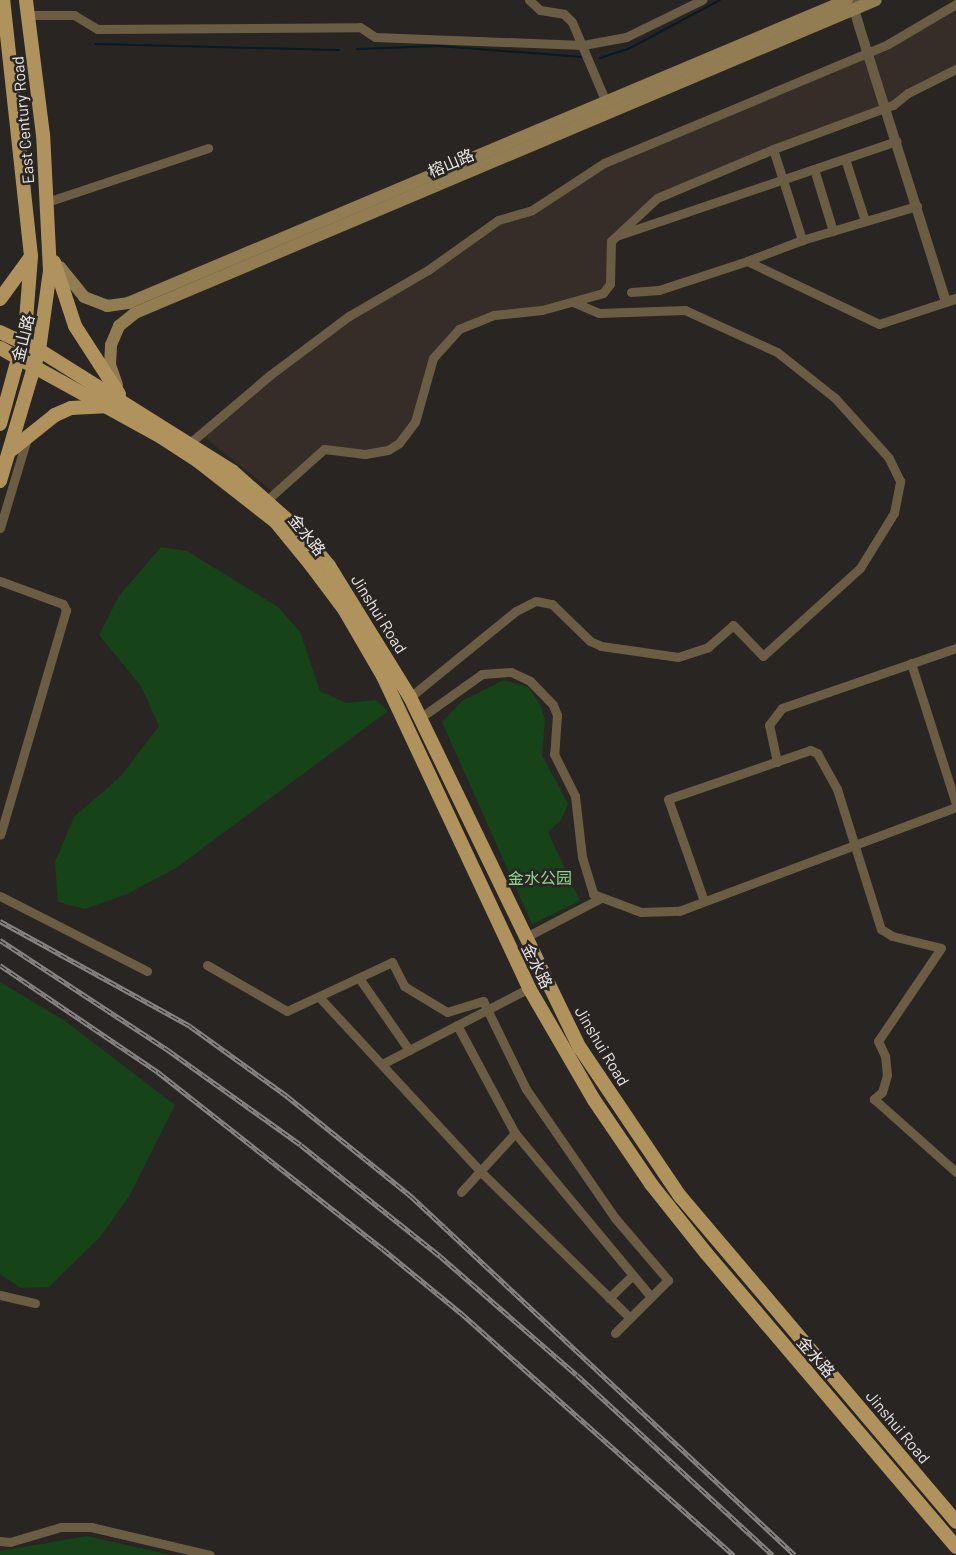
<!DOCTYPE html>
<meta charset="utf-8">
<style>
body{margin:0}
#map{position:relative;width:956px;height:1555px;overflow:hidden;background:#292523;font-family:Barlow,"Noto Sans SC",sans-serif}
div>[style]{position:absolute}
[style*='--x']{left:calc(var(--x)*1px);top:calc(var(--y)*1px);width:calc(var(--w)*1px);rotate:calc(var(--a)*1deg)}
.built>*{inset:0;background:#362d28}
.green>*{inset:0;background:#174319}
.stream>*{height:2px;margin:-1px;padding:0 1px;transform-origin:1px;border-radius:1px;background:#061a27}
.minor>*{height:9px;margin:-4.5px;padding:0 4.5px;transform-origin:4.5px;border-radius:4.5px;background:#6b5d43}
.tertiary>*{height:10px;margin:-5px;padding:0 5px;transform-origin:5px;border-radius:5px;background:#6b5d43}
.secondary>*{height:12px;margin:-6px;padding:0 6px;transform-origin:6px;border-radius:6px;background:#927c51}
.primary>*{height:14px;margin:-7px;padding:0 7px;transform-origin:7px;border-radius:7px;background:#b0935c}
.rail>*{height:4.5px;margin-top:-2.25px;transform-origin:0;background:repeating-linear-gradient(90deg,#292523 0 7px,#898584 0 14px);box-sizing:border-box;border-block:2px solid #898584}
span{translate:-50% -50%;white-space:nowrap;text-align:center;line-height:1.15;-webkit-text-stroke:5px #292523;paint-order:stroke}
.street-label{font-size:16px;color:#ebe8e7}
.park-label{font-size:16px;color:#8dd78e}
</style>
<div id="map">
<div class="built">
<div style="clip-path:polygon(956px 4px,956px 69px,897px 103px,674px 188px,611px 242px,610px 284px,603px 293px,475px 321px,433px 358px,415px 422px,388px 450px,324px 449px,275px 493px,200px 434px,349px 316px,489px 228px,519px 216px,604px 163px,868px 50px)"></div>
</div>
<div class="green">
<div style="clip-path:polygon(161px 547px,187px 551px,278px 607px,300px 632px,320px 691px,346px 703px,376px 700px,388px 711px,176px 868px,127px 894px,85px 909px,58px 902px,55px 862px,74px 817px,121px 776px,159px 726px,141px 686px,99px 635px,119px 596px)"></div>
<div style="clip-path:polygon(504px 680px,528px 687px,540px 704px,545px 719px,542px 755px,568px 804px,561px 820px,548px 832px,580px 901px,532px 924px,442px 722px,462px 701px)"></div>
<div style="clip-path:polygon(0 982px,65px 1021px,175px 1105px,130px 1195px,100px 1237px,49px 1287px,21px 1288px,0 1274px)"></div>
<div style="clip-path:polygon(87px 1536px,170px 1555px,0 1555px,0 1551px)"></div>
</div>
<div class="stream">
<div style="--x:95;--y:44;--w:244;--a:1.4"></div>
<div style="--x:357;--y:49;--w:82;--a:-2.1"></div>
<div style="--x:439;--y:46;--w:143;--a:4.4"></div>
<div style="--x:600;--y:58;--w:29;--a:-18"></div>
<div style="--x:628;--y:49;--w:104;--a:-28"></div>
</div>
<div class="minor">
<div style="--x:529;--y:0;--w:15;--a:42"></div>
<div style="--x:540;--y:10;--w:24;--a:9"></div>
<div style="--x:564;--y:14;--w:11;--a:45"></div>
<div style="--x:572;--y:22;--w:87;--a:67"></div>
<div style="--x:29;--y:15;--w:45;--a:0"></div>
<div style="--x:74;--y:15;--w:27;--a:31"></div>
<div style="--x:97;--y:29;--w:263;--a:-0.4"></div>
<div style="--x:360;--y:27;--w:18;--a:34"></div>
<div style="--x:375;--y:37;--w:208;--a:2.2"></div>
<div style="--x:583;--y:45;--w:44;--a:-10.5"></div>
<div style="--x:626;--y:37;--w:85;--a:-26"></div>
<div style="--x:773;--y:149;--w:96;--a:72.3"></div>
<div style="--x:845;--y:159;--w:65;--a:72.1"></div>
<div style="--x:814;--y:169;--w:65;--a:73"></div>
<div style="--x:47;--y:202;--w:170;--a:-18.5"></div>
<div style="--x:619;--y:235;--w:293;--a:-18.7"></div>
<div style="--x:747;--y:261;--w:59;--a:-20.9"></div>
<div style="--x:802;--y:240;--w:120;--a:-16.5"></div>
<div style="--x:631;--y:292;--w:28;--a:-4"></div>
<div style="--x:659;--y:290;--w:93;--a:-18.2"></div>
<div style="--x:747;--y:261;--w:146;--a:25.5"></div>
<div style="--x:879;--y:324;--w:71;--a:-18.2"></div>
<div style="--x:191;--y:442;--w:104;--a:-40.3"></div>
<div style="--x:270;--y:375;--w:99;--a:-36.8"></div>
<div style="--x:349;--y:316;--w:91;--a:-30.2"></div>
<div style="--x:428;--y:270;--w:86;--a:-35.5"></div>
<div style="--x:498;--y:220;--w:35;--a:-16"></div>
<div style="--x:532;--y:210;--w:86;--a:-33.1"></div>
<div style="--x:604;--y:163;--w:308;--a:-22.7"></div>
<div style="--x:888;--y:44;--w:79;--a:-30.5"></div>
<div style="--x:267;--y:500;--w:76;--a:-41.8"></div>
<div style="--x:324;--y:449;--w:41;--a:7"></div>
<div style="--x:365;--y:454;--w:23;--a:-10"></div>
<div style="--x:388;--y:450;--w:13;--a:-32"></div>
<div style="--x:399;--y:443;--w:26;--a:-53"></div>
<div style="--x:415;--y:422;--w:66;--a:-74.3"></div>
<div style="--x:433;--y:358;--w:39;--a:-48"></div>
<div style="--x:459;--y:329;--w:38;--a:-22"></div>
<div style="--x:494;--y:315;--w:48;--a:-5.9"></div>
<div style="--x:542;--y:310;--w:63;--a:-15.6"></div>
<div style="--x:603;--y:293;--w:11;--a:-52"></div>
<div style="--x:610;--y:284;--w:43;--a:-88.7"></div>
<div style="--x:611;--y:241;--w:63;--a:-43.1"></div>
<div style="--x:657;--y:198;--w:129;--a:-22.8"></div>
<div style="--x:776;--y:148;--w:125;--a:-20.2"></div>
<div style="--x:893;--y:105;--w:19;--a:-39"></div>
<div style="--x:908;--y:93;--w:54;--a:-26.6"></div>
<div style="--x:0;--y:528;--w:94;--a:-73.3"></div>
<div style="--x:0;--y:581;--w:67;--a:20.1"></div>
<div style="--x:63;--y:604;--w:7;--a:63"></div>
<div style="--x:66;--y:610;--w:234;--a:106.3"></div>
<div style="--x:911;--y:663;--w:148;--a:72.3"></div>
<div style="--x:410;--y:697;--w:136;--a:-39.1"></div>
<div style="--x:516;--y:611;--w:22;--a:-27"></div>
<div style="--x:536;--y:601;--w:16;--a:11"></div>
<div style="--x:552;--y:604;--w:53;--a:44.2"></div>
<div style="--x:590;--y:641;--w:12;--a:24"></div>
<div style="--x:601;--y:646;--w:78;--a:8.1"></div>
<div style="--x:678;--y:657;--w:32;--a:-18"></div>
<div style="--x:708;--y:647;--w:33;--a:-41"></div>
<div style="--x:733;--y:625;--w:43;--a:45.9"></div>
<div style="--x:763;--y:656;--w:131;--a:-42.2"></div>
<div style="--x:860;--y:568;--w:65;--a:-58.3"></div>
<div style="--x:894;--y:513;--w:33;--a:-79"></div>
<div style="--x:900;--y:481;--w:25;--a:-116"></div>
<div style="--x:889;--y:458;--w:81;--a:-132"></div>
<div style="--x:835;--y:398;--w:74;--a:-141.6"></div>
<div style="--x:777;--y:352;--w:101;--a:-155.5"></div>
<div style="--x:685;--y:310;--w:86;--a:178"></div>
<div style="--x:599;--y:313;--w:28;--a:-157"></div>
<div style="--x:420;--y:718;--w:76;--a:-35.4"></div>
<div style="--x:482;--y:674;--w:29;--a:-4"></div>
<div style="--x:511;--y:672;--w:21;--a:25"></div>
<div style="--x:530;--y:681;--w:33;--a:46"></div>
<div style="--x:553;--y:705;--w:11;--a:68"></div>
<div style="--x:557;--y:715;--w:39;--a:94"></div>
<div style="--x:554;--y:754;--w:47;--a:63.4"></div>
<div style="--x:575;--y:796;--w:61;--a:83.5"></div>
<div style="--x:582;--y:857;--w:39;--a:73"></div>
<div style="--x:593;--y:894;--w:51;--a:20.6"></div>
<div style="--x:641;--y:912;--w:38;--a:-2"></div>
<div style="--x:679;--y:911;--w:296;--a:-20.6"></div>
<div style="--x:777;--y:762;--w:38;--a:-102"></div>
<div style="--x:769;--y:725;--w:21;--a:-53"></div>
<div style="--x:782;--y:708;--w:184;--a:-19"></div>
<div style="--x:0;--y:896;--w:165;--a:27"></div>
<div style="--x:704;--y:901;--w:108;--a:-109.4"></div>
<div style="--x:668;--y:799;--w:150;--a:-19"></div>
<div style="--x:810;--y:750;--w:8;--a:23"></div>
<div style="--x:817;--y:753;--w:41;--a:60.9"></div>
<div style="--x:837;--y:789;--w:147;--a:72.6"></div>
<div style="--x:881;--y:929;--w:13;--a:32"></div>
<div style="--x:892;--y:936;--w:50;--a:13.8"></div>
<div style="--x:941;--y:948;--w:112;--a:124.1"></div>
<div style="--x:878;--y:1041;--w:17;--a:65"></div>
<div style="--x:885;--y:1056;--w:19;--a:84"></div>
<div style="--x:887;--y:1075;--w:18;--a:106"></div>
<div style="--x:882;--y:1092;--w:11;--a:139"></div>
<div style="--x:874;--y:1099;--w:110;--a:41.7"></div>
<div style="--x:524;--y:938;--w:85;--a:-27.5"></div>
<div style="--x:207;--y:965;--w:92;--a:29.9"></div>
<div style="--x:287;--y:1011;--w:116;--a:-25"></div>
<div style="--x:392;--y:962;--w:27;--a:63"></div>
<div style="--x:404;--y:986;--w:50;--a:31.2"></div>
<div style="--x:447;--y:1012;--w:38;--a:-17"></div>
<div style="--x:483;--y:1001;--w:98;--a:64"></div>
<div style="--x:526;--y:1089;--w:157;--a:55.4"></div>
<div style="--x:615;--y:1218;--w:82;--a:49.5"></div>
<div style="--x:668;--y:1280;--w:75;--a:135"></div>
<div style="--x:359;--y:978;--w:88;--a:55.2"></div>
<div style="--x:320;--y:998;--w:234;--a:47.2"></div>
<div style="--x:479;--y:1170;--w:210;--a:44.4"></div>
<div style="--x:457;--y:1025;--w:123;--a:61.8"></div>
<div style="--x:515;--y:1133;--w:213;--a:50.3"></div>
<div style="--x:382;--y:1064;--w:165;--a:-27.3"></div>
<div style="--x:461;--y:1192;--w:80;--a:-47.5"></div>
<div style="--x:0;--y:1295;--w:36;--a:13"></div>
<div style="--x:609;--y:1298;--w:32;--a:-44"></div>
<div style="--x:0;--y:1541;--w:10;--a:6"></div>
<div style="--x:10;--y:1542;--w:53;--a:-16.4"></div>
<div style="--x:61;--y:1527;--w:30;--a:0"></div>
<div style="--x:91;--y:1527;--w:122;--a:13.2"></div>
</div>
<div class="tertiary">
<div style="--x:857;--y:0;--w:12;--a:99"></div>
<div style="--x:855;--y:12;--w:15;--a:74"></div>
<div style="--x:859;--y:26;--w:289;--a:72.5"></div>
<div style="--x:946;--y:302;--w:10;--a:-17"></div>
</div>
<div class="secondary">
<div style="--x:60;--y:267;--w:38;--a:51"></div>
<div style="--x:84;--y:297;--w:25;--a:21"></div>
<div style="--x:107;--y:306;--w:21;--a:-8"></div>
<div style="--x:128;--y:303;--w:780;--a:-22.85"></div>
<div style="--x:117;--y:385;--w:21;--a:-109"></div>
<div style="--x:110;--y:365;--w:20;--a:-87"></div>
<div style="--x:111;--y:345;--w:21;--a:-67"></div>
<div style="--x:119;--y:326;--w:21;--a:-39"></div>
<div style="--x:135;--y:313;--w:804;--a:-22.9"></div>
</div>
<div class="primary">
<div style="--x:54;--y:262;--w:67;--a:71.8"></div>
<div style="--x:75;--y:326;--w:81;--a:57.1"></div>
<div style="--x:0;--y:299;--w:51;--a:-53.8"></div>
<div style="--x:0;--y:332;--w:43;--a:24.8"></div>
<div style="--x:39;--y:350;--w:228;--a:32.1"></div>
<div style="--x:232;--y:471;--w:94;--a:41.5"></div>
<div style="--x:302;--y:533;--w:43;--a:50.7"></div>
<div style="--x:329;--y:566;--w:154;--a:58.3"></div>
<div style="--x:410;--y:697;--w:390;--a:64.2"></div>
<div style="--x:580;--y:1048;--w:179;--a:56"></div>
<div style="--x:680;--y:1196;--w:427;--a:49.7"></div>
<div style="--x:0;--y:348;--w:184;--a:28.9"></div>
<div style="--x:161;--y:437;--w:44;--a:33"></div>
<div style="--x:198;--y:461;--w:99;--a:38"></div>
<div style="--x:276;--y:522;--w:55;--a:50.9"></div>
<div style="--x:311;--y:565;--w:55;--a:53.1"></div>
<div style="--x:344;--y:609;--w:78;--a:59.8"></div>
<div style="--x:383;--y:676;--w:344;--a:64.9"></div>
<div style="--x:529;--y:988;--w:129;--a:59.9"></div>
<div style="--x:594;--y:1100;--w:102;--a:55.8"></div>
<div style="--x:651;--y:1184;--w:88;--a:51.4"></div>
<div style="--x:706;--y:1253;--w:386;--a:49.6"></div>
<div style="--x:0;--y:424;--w:94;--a:-74.6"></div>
<div style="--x:25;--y:333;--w:77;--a:-85.5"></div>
<div style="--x:31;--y:256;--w:258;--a:-96.2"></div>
<div style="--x:10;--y:451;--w:58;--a:-38.7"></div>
<div style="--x:55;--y:415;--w:17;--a:-24"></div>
<div style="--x:71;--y:408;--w:34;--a:-3"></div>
<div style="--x:0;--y:481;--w:137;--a:-73.4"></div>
<div style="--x:39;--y:350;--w:80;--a:-82.1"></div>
<div style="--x:50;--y:271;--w:136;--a:-92.9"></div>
<div style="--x:43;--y:135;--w:136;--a:-97.2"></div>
</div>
<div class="rail">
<div style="--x:0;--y:921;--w:217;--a:28.9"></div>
<div style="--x:190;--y:1026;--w:120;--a:35.8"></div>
<div style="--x:287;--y:1096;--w:161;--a:38.9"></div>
<div style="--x:412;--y:1197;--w:524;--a:43.07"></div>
<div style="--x:0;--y:940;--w:201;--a:33.2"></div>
<div style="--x:168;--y:1050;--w:163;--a:35.5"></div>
<div style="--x:301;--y:1145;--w:178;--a:38.6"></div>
<div style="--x:440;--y:1256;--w:181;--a:41"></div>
<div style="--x:577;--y:1375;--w:266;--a:42.6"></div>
<div style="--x:0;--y:965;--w:191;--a:34.1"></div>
<div style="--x:158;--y:1072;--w:286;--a:38.2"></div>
<div style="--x:383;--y:1249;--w:101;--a:39.4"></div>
<div style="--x:461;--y:1313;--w:365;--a:41.6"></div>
</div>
<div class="street-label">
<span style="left:23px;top:120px;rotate:-95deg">East Century Road</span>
<span style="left:451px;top:163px;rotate:-23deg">榕山路</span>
<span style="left:23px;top:338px;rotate:-76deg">金山路</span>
<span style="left:307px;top:535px;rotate:51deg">金水路</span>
<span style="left:379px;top:614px;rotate:58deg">Jinshui Road</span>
<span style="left:537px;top:966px;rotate:63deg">金水路</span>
<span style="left:602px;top:1046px;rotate:59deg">Jinshui Road</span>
<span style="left:816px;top:1357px;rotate:49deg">金水路</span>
<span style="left:898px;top:1427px;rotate:50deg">Jinshui Road</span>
</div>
<div class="park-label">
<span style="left:540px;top:878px">金水公园</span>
</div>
</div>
